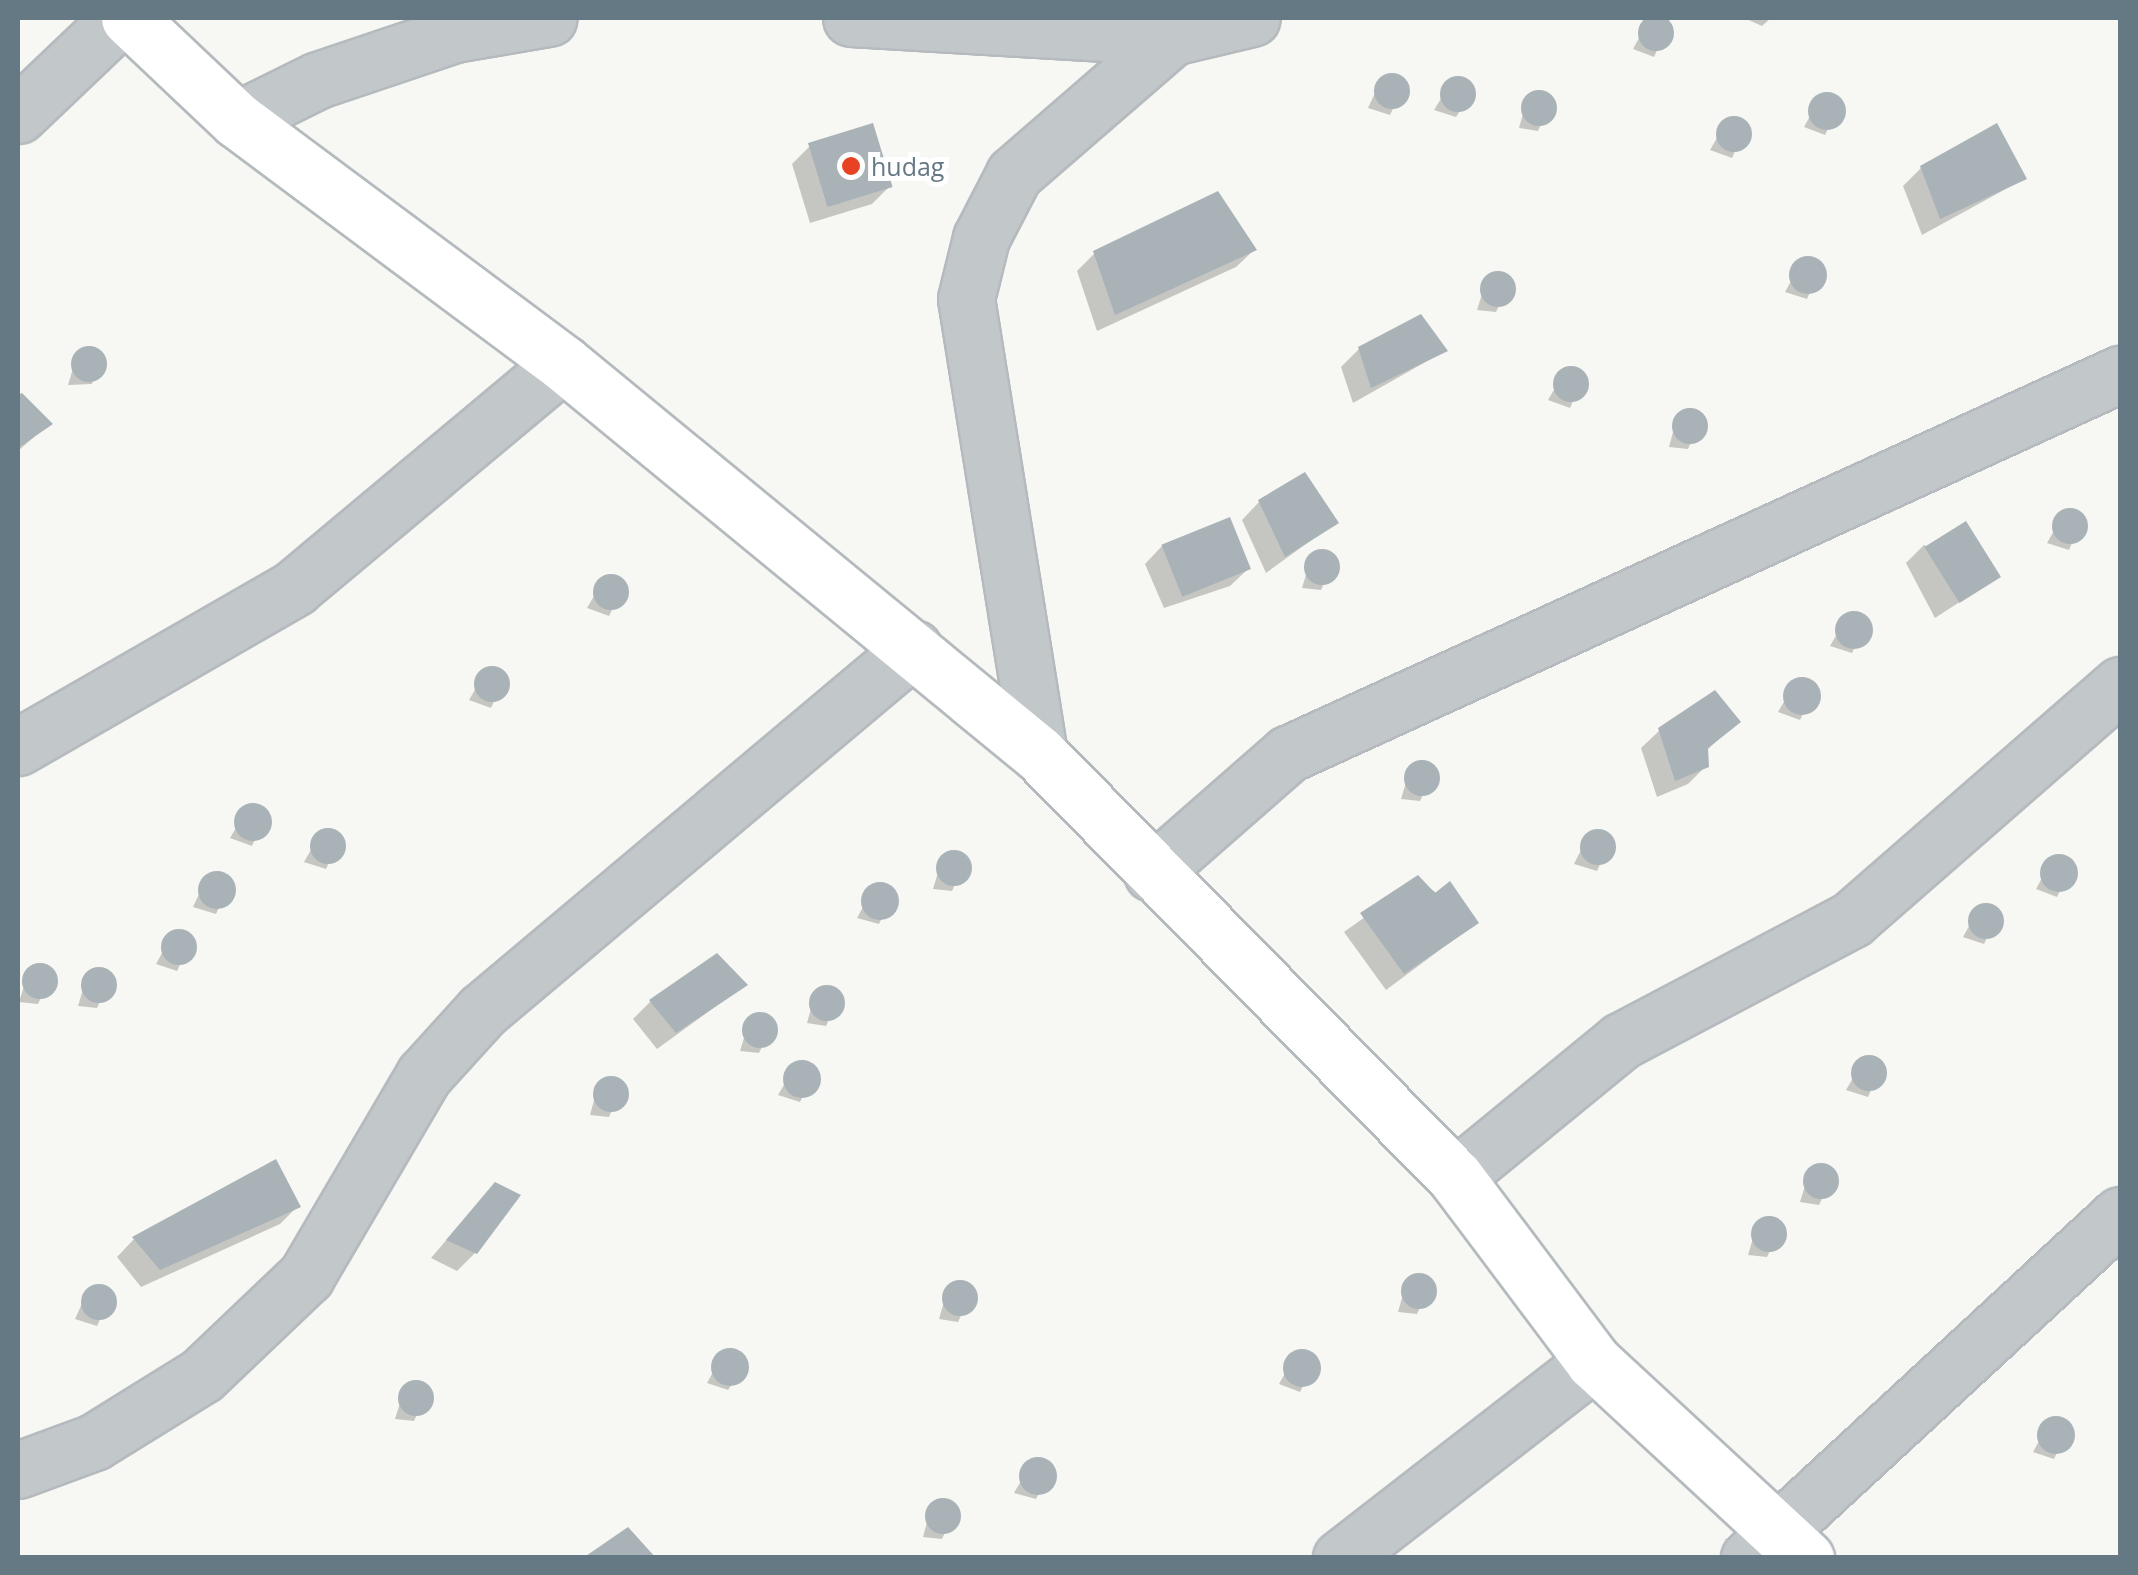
<!DOCTYPE html>
<style>
body{margin:0}
#map{position:relative;width:2138px;height:1575px;overflow:hidden;background:#f7f7f3;font-family:"Open Sans",sans-serif}
div>[style]{position:absolute}
[style*='--x']{left:calc(var(--x)*1px);top:calc(var(--y)*1px);width:calc(var(--w)*1px);rotate:calc(var(--a)*1deg)}
.shadow>*{inset:0;background:#0003}
.building>*{inset:0;background:#a8b2b7;transform-origin:0 0}
.round{border-radius:50%}
.roads{filter:drop-shadow(2px 0 #b4babe) drop-shadow(-2px 0 #b4babe) drop-shadow(0 2px #b4babe) drop-shadow(0 -2px #b4babe)}
.street>*{height:55px;margin:-27.5px;padding:0 27.5px;transform-origin:27.5px;border-radius:27.5px;background:#c2c7c9}
.secondary>*{height:55px;margin:-27.5px;padding:0 27.5px;transform-origin:27.5px;border-radius:27.5px;background:#fff}
.dots>*{width:28px;height:28px;translate:-50% -50%;box-sizing:border-box;border:5px solid #fff;border-radius:50%}
span{translate:-50% -50%;white-space:nowrap;text-align:center;line-height:1.15;-webkit-text-stroke:10px #fff;paint-order:stroke}
.poi-label{font-size:25px;color:#657985}
.left{translate:0 -50%;text-align:left}
.frame{position:absolute;inset:0;border:20px solid #657985;pointer-events:none}
</style>
<div id="map">
<div class="shadow">
<div style="clip-path:polygon(1650px 18px,1669px 24px,1654px 57px,1633px 49px)"></div>
<div style="clip-path:polygon(1744px 18px,1771px 18px,1762px 26px)"></div>
<div style="clip-path:polygon(1453px 79px,1473px 91px,1456px 117px,1434px 110px)"></div>
<div style="clip-path:polygon(1381px 80px,1405px 84px,1390px 115px,1368px 108px)"></div>
<div style="clip-path:polygon(1528px 96px,1552px 100px,1538px 131px,1519px 128px)"></div>
<div style="clip-path:polygon(1821px 96px,1840px 103px,1825px 135px,1804px 127px)"></div>
<div style="clip-path:polygon(1728px 119px,1747px 125px,1732px 158px,1710px 150px)"></div>
<div style="clip-path:polygon(810px 146px,890px 186px,872px 204px,810px 223px,792px 164px)"></div>
<div style="clip-path:polygon(1921px 168px,2024px 179px,1922px 235px,1903px 186px)"></div>
<div style="clip-path:polygon(1254px 250px,1236px 267px,1097px 331px,1077px 271px,1095px 253px)"></div>
<div style="clip-path:polygon(1802px 261px,1821px 267px,1807px 299px,1785px 292px)"></div>
<div style="clip-path:polygon(1487px 278px,1511px 281px,1496px 312px,1477px 310px)"></div>
<div style="clip-path:polygon(1359px 349px,1445px 351px,1353px 403px,1341px 367px)"></div>
<div style="clip-path:polygon(78px 352px,98px 352px,92px 384px,68px 385px)"></div>
<div style="clip-path:polygon(1566px 369px,1584px 376px,1570px 408px,1548px 400px)"></div>
<div style="clip-path:polygon(21px 396px,49px 424px,18px 451px,18px 398px)"></div>
<div style="clip-path:polygon(1678px 414px,1702px 418px,1688px 449px,1669px 447px)"></div>
<div style="clip-path:polygon(1259px 502px,1335px 523px,1266px 573px,1242px 520px)"></div>
<div style="clip-path:polygon(2065px 511px,2083px 518px,2069px 550px,2047px 543px)"></div>
<div style="clip-path:polygon(1924px 545px,1998px 577px,1935px 618px,1906px 563px)"></div>
<div style="clip-path:polygon(1162px 546px,1248px 569px,1230px 586px,1164px 608px,1145px 564px)"></div>
<div style="clip-path:polygon(1312px 555px,1335px 559px,1321px 590px,1302px 588px)"></div>
<div style="clip-path:polygon(605px 577px,624px 584px,609px 616px,587px 608px)"></div>
<div style="clip-path:polygon(1848px 615px,1867px 621px,1852px 653px,1830px 646px)"></div>
<div style="clip-path:polygon(487px 669px,505px 676px,491px 708px,469px 700px)"></div>
<div style="clip-path:polygon(1796px 681px,1815px 688px,1800px 720px,1778px 712px)"></div>
<div style="clip-path:polygon(1737px 722px,1706px 751px,1706px 766px,1688px 784px,1657px 797px,1641px 748px,1660px 730px)"></div>
<div style="clip-path:polygon(1411px 766px,1435px 770px,1420px 801px,1401px 799px)"></div>
<div style="clip-path:polygon(248px 807px,266px 814px,252px 846px,230px 838px)"></div>
<div style="clip-path:polygon(322px 831px,341px 838px,326px 869px,304px 862px)"></div>
<div style="clip-path:polygon(1588px 836px,1611px 840px,1597px 871px,1574px 864px)"></div>
<div style="clip-path:polygon(943px 856px,966px 860px,952px 891px,933px 889px)"></div>
<div style="clip-path:polygon(2053px 858px,2072px 865px,2057px 897px,2036px 889px)"></div>
<div style="clip-path:polygon(206px 879px,230px 883px,216px 914px,193px 907px)"></div>
<div style="clip-path:polygon(1418px 879px,1476px 923px,1386px 990px,1344px 932px)"></div>
<div style="clip-path:polygon(874px 887px,894px 893px,879px 924px,857px 918px)"></div>
<div style="clip-path:polygon(1980px 906px,1999px 912px,1984px 944px,1963px 937px)"></div>
<div style="clip-path:polygon(173px 933px,192px 939px,177px 971px,156px 964px)"></div>
<div style="clip-path:polygon(29px 970px,53px 973px,38px 1004px,19px 1002px)"></div>
<div style="clip-path:polygon(88px 973px,111px 977px,97px 1008px,78px 1006px)"></div>
<div style="clip-path:polygon(745px 985px,657px 1049px,633px 1019px,650px 1002px)"></div>
<div style="clip-path:polygon(816px 990px,840px 995px,826px 1026px,807px 1023px)"></div>
<div style="clip-path:polygon(750px 1018px,774px 1022px,759px 1053px,740px 1051px)"></div>
<div style="clip-path:polygon(1864px 1059px,1882px 1065px,1868px 1097px,1846px 1090px)"></div>
<div style="clip-path:polygon(796px 1064px,815px 1071px,800px 1102px,778px 1095px)"></div>
<div style="clip-path:polygon(599px 1082px,623px 1086px,609px 1117px,590px 1115px)"></div>
<div style="clip-path:polygon(1810px 1169px,1834px 1174px,1819px 1205px,1800px 1202px)"></div>
<div style="clip-path:polygon(478px 1203px,475px 1253px,457px 1271px,431px 1258px)"></div>
<div style="clip-path:polygon(298px 1206px,280px 1224px,141px 1287px,117px 1257px,134px 1239px)"></div>
<div style="clip-path:polygon(1758px 1222px,1782px 1226px,1767px 1257px,1748px 1255px)"></div>
<div style="clip-path:polygon(1407px 1280px,1431px 1283px,1417px 1314px,1398px 1312px)"></div>
<div style="clip-path:polygon(948px 1287px,973px 1290px,958px 1322px,939px 1319px)"></div>
<div style="clip-path:polygon(88px 1290px,111px 1295px,97px 1326px,75px 1319px)"></div>
<div style="clip-path:polygon(724px 1352px,745px 1364px,728px 1390px,707px 1383px)"></div>
<div style="clip-path:polygon(1296px 1353px,1316px 1360px,1300px 1392px,1279px 1384px)"></div>
<div style="clip-path:polygon(405px 1387px,429px 1390px,414px 1421px,395px 1419px)"></div>
<div style="clip-path:polygon(2050px 1421px,2069px 1427px,2054px 1459px,2033px 1452px)"></div>
<div style="clip-path:polygon(1032px 1462px,1051px 1468px,1036px 1499px,1014px 1493px)"></div>
<div style="clip-path:polygon(932px 1504px,956px 1508px,942px 1539px,923px 1537px)"></div>
</div>
<div class="building">
<div class="round" style="left:1638px;top:15px;width:36px;height:36px"></div>
<div class="round" style="left:1374px;top:73px;width:36px;height:36px"></div>
<div class="round" style="left:1440px;top:76px;width:36px;height:36px"></div>
<div class="round" style="left:1521px;top:90px;width:36px;height:36px"></div>
<div class="round" style="left:1808px;top:92px;width:38px;height:38px"></div>
<div class="round" style="left:1716px;top:116px;width:36px;height:36px"></div>
<div style="left:873px;top:123px;width:67px;height:68px;rotate:73deg"></div>
<div style="clip-path:polygon(1997px 123px,2027px 179px,1940px 219px,1920px 166px)"></div>
<div style="clip-path:polygon(1218px 191px,1257px 250px,1115px 315px,1093px 251px)"></div>
<div class="round" style="left:1789px;top:256px;width:38px;height:38px"></div>
<div class="round" style="left:1480px;top:271px;width:36px;height:36px"></div>
<div style="clip-path:polygon(1421px 314px,1448px 351px,1371px 388px,1358px 347px)"></div>
<div class="round" style="left:71px;top:346px;width:36px;height:36px"></div>
<div class="round" style="left:1553px;top:366px;width:36px;height:36px"></div>
<div style="clip-path:polygon(22px 393px,53px 424px,18px 448px,18px 395px)"></div>
<div class="round" style="left:1672px;top:408px;width:36px;height:36px"></div>
<div style="clip-path:polygon(1305px 472px,1339px 523px,1285px 557px,1258px 500px)"></div>
<div class="round" style="left:2052px;top:508px;width:36px;height:36px"></div>
<div style="left:1230px;top:517px;width:56px;height:74px;rotate:68deg"></div>
<div style="left:1966px;top:521px;width:66px;height:49px;rotate:58deg"></div>
<div class="round" style="left:1304px;top:549px;width:36px;height:36px"></div>
<div class="round" style="left:593px;top:574px;width:36px;height:36px"></div>
<div class="round" style="left:1835px;top:611px;width:38px;height:38px"></div>
<div class="round" style="left:474px;top:666px;width:36px;height:36px"></div>
<div class="round" style="left:1783px;top:677px;width:38px;height:38px"></div>
<div style="clip-path:polygon(1715px 690px,1741px 722px,1708px 748px,1709px 767px,1675px 781px,1658px 728px)"></div>
<div class="round" style="left:1404px;top:760px;width:36px;height:36px"></div>
<div class="round" style="left:234px;top:803px;width:38px;height:38px"></div>
<div class="round" style="left:310px;top:828px;width:36px;height:36px"></div>
<div class="round" style="left:1580px;top:829px;width:36px;height:36px"></div>
<div class="round" style="left:936px;top:850px;width:36px;height:36px"></div>
<div class="round" style="left:2040px;top:854px;width:38px;height:38px"></div>
<div class="round" style="left:198px;top:871px;width:38px;height:38px"></div>
<div style="clip-path:polygon(1418px 875px,1435px 893px,1450px 881px,1479px 923px,1404px 974px,1360px 913px)"></div>
<div class="round" style="left:861px;top:882px;width:38px;height:38px"></div>
<div class="round" style="left:1968px;top:903px;width:36px;height:36px"></div>
<div class="round" style="left:161px;top:929px;width:36px;height:36px"></div>
<div style="clip-path:polygon(717px 953px,748px 985px,676px 1033px,649px 1000px)"></div>
<div class="round" style="left:22px;top:963px;width:36px;height:36px"></div>
<div class="round" style="left:81px;top:967px;width:36px;height:36px"></div>
<div class="round" style="left:809px;top:985px;width:36px;height:36px"></div>
<div class="round" style="left:742px;top:1012px;width:36px;height:36px"></div>
<div class="round" style="left:1851px;top:1055px;width:36px;height:36px"></div>
<div class="round" style="left:783px;top:1060px;width:38px;height:38px"></div>
<div class="round" style="left:593px;top:1076px;width:36px;height:36px"></div>
<div style="clip-path:polygon(276px 1159px,301px 1207px,160px 1270px,132px 1237px)"></div>
<div class="round" style="left:1803px;top:1163px;width:36px;height:36px"></div>
<div style="clip-path:polygon(495px 1182px,521px 1195px,477px 1254px,446px 1240px)"></div>
<div class="round" style="left:1751px;top:1216px;width:36px;height:36px"></div>
<div class="round" style="left:1401px;top:1273px;width:36px;height:36px"></div>
<div class="round" style="left:942px;top:1280px;width:36px;height:36px"></div>
<div class="round" style="left:81px;top:1284px;width:36px;height:36px"></div>
<div class="round" style="left:711px;top:1348px;width:38px;height:38px"></div>
<div class="round" style="left:1283px;top:1349px;width:38px;height:38px"></div>
<div class="round" style="left:398px;top:1380px;width:36px;height:36px"></div>
<div class="round" style="left:2037px;top:1416px;width:38px;height:38px"></div>
<div class="round" style="left:1019px;top:1457px;width:38px;height:38px"></div>
<div class="round" style="left:925px;top:1498px;width:36px;height:36px"></div>
<div style="clip-path:polygon(628px 1527px,656px 1558px,583px 1558px)"></div>
</div>
<div class="roads">
<div class="street">
<div style="--x:851;--y:18;--w:322;--a:3.4"></div>
<div style="--x:1172;--y:37;--w:82;--a:-13.4"></div>
<div style="--x:18;--y:115;--w:141;--a:-43.6"></div>
<div style="--x:237;--y:120;--w:90;--a:-26.3"></div>
<div style="--x:318;--y:80;--w:145;--a:-18.6"></div>
<div style="--x:455;--y:34;--w:95;--a:-9.7"></div>
<div style="--x:18;--y:747;--w:319;--a:-29.9"></div>
<div style="--x:294;--y:588;--w:351;--a:-39.9"></div>
<div style="--x:1039;--y:754;--w:461;--a:-99.1"></div>
<div style="--x:966;--y:299;--w:63;--a:-76.2"></div>
<div style="--x:981;--y:238;--w:72;--a:-62.7"></div>
<div style="--x:1014;--y:174;--w:209;--a:-40.9"></div>
<div style="--x:1152;--y:873;--w:181;--a:-41.2"></div>
<div style="--x:1288;--y:754;--w:915;--a:-24.55"></div>
<div style="--x:1455;--y:1177;--w:215;--a:-39.3"></div>
<div style="--x:1621;--y:1041;--w:261;--a:-27.8"></div>
<div style="--x:1852;--y:919;--w:356;--a:-41.1"></div>
<div style="--x:18;--y:1470;--w:81;--a:-20.2"></div>
<div style="--x:94;--y:1442;--w:127;--a:-31.8"></div>
<div style="--x:202;--y:1375;--w:144;--a:-43.6"></div>
<div style="--x:306;--y:1276;--w:233;--a:-59.6"></div>
<div style="--x:424;--y:1075;--w:86;--a:-47.8"></div>
<div style="--x:482;--y:1011;--w:564;--a:-40.04"></div>
<div style="--x:1341;--y:1558;--w:320;--a:-37.8"></div>
<div style="--x:1749;--y:1558;--w:505;--a:-42.75"></div>
</div>
<div class="secondary">
<div style="--x:129;--y:18;--w:149;--a:43.4"></div>
<div style="--x:237;--y:120;--w:407;--a:36.7"></div>
<div style="--x:563;--y:363;--w:616;--a:39.4"></div>
<div style="--x:1039;--y:754;--w:593;--a:45.48"></div>
<div style="--x:1455;--y:1177;--w:231;--a:53.1"></div>
<div style="--x:1594;--y:1362;--w:289;--a:42.8"></div>
</div>
</div>
<div class="dots">
<div style="left:851px;top:166px;background:#e74223"></div>
</div>
<div class="poi-label">
<span class="left" style="left:871px;top:166px">hudag</span>
</div>
<div class="frame"></div>
</div>
